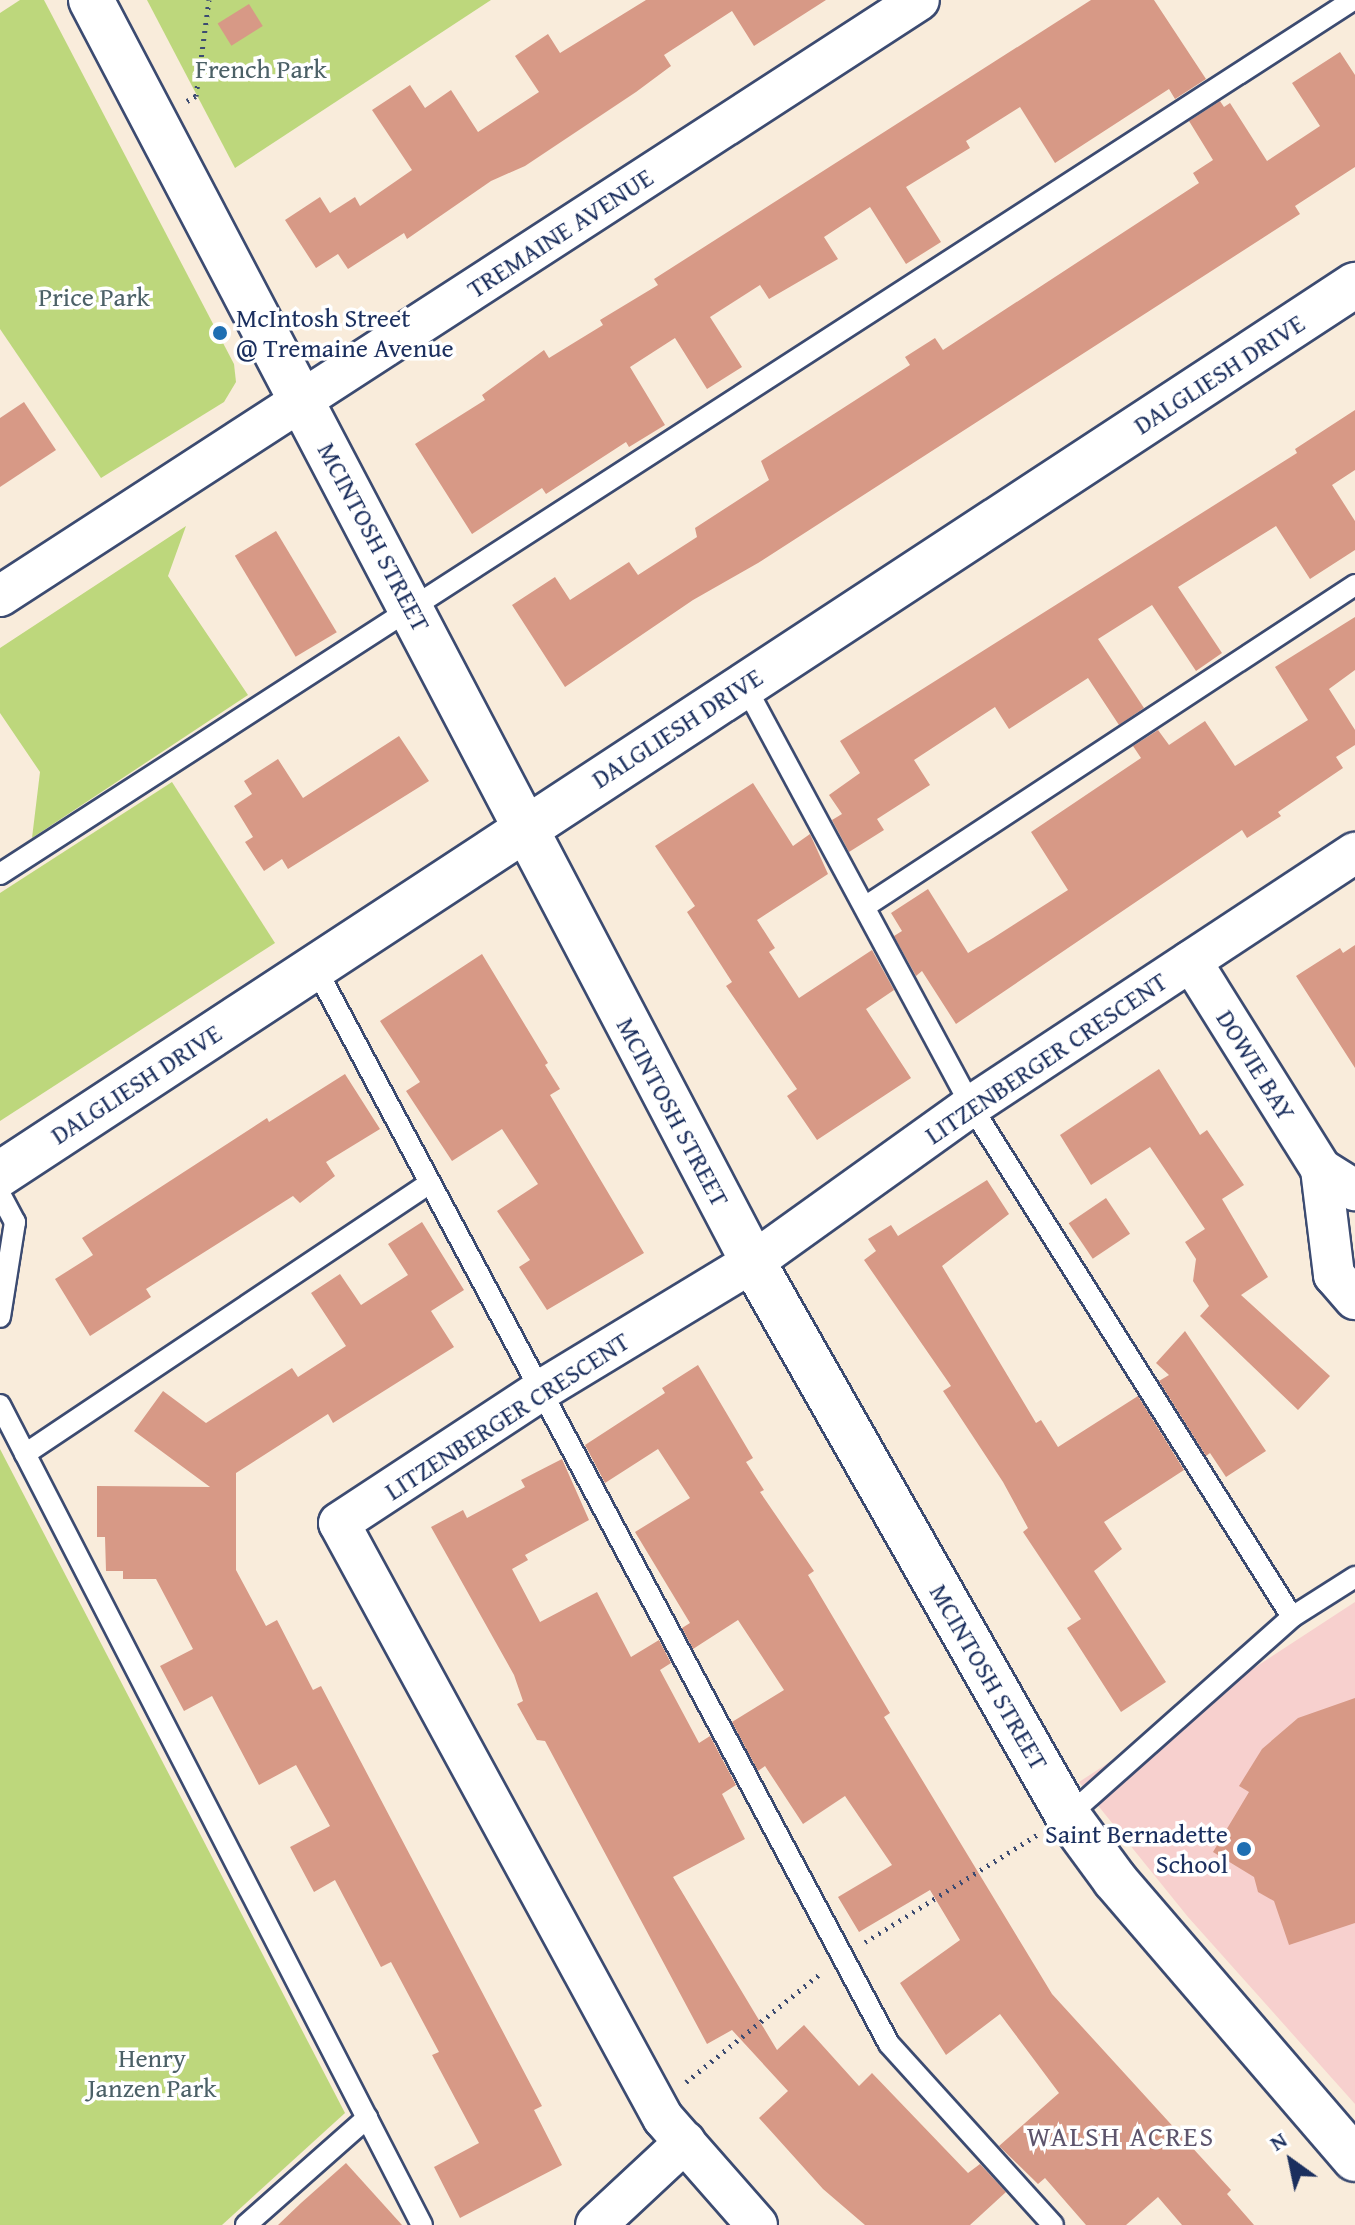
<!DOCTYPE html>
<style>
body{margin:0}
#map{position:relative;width:1355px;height:2225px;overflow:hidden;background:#f9ecdb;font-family:"Gentium Book Plus",serif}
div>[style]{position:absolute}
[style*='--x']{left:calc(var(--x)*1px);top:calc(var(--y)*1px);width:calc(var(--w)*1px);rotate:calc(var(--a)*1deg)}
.built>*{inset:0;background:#f7d0ce}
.green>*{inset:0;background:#bdd77c}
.building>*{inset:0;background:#d79986;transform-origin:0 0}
.path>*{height:5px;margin-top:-2.5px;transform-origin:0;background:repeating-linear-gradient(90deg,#3c4b71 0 2px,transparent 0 8px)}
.roads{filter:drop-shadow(2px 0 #3c4b71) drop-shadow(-2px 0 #3c4b71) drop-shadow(0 2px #3c4b71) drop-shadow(0 -2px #3c4b71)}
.service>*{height:20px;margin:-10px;padding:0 10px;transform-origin:10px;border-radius:10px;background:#fff}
.minor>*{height:40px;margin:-20px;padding:0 20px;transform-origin:20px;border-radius:20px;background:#fff}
.tertiary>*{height:44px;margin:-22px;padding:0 22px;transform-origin:22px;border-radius:22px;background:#fff}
.dots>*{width:22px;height:22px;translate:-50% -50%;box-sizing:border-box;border:4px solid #fff;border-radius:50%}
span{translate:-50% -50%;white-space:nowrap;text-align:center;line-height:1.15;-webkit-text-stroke:7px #fff;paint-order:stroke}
.park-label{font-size:26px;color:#4c6167}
.street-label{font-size:26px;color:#1b2f5e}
.poi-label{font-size:26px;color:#1b2f5e}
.left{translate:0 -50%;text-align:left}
.right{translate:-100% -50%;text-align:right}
.neighbourhood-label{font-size:28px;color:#5d546c;letter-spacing:2px}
.north{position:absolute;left:1251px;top:2121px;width:80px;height:80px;-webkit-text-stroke:6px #fff;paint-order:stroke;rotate:327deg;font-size:22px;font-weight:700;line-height:32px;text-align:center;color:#1b2f5e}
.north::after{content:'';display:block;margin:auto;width:28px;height:36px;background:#1b2f5e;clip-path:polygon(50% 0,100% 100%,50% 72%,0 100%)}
</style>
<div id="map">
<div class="built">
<div style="clip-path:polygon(1355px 1602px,1355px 2104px,1188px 1917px,1079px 1782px)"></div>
</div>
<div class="green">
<div style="clip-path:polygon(20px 0,44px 0,234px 364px,236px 382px,224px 402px,101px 478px,0 329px,0 13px)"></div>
<div style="clip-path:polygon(147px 0,491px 0,235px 168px)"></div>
<div style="clip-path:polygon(186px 526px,168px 576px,248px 695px,32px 838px,40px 772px,0 713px,0 648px)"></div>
<div style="clip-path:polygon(172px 782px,275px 943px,0 1121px,0 893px)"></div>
<div style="clip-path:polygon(0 1449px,345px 2113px,222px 2225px,0 2225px)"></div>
</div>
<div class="building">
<div style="clip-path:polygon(646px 0,826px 0,754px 46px,732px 11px,664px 55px,671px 66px,636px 92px,525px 166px,491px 181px,407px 239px,404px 233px,348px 269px,338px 254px,316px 268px,285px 220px,320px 197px,330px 213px,355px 197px,360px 206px,412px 170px,372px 110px,410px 85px,425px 108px,451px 90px,478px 132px,539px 92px,515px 56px,548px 34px,560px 53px)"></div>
<div style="clip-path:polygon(1091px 0,1154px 0,1206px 79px,1175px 99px,1169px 89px,1055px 163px,1020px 107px,966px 141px,970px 148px,906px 187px,941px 242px,906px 264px,870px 207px,824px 237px,838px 259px,769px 299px,760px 285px,710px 317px,742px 367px,707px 389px,675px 338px,630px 367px,665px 425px,629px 447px,626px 442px,546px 494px,542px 488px,472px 534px,415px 444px,485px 400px,482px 395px,544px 350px,549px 358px,603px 325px,600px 320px,658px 285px,654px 279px)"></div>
<div style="left:249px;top:4px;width:26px;height:37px;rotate:58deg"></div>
<div style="clip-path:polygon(1340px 52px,1355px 75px,1355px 167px,1295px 206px,1300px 214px,758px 563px,693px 600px,565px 687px,512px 605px,555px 577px,570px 600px,629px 562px,638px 575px,697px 537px,695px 528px,769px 480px,761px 461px,910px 365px,905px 357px,935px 338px,943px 350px,1199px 183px,1193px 173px,1213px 160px,1189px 121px,1220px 101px,1224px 107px,1230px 103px,1267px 161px,1320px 126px,1292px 83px)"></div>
<div style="clip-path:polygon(24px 402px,56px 450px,0 487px,0 418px)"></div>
<div style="clip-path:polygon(1355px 410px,1355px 470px,1332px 485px,1355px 521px,1355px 550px,1310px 579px,1276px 526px,1178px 587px,1222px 653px,1196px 671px,1152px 605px,1098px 639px,1144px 708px,1119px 725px,1088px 678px,1009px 729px,995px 707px,914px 760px,930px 785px,877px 819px,884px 830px,849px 852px,832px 820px,842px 814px,829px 795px,860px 773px,840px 741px,1297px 453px,1295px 449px)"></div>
<div style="left:276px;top:531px;width:118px;height:48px;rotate:59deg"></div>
<div style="clip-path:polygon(1355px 617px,1355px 670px,1329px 689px,1355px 730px,1355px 745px,1336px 757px,1343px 768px,1278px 812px,1281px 816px,1247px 838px,1242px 830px,956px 1024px,922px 971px,916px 976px,894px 936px,902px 931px,891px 913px,928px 889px,968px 953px,993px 938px,1068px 890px,1031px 832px,1141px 758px,1133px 746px,1158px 730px,1169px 745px,1205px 721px,1235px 766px,1308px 720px,1275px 667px)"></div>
<div style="clip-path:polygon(399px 736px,429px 781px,288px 869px,282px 859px,264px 871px,245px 842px,253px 837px,234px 806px,252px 794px,244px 781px,278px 759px,303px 798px)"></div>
<div style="clip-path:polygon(753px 783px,793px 846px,810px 834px,828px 874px,757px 920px,775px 948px,769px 952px,799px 998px,872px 950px,894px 990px,866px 1009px,911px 1078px,817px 1140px,787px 1096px,797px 1089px,726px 986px,732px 982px,687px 912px,695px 906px,655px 846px)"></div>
<div style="clip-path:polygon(1355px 945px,1355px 1068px,1296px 976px,1340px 948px,1343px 953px)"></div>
<div style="clip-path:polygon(482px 954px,548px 1063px,545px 1065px,560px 1089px,550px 1095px,644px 1253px,547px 1310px,519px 1267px,530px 1260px,497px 1211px,538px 1184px,502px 1129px,452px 1161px,406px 1091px,420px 1082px,380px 1021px)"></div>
<div style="clip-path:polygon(1159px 1069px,1200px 1135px,1207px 1130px,1244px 1185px,1222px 1199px,1268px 1277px,1241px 1295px,1330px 1376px,1298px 1410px,1200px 1316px,1209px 1306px,1193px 1281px,1196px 1259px,1185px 1242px,1205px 1229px,1150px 1147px,1091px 1185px,1060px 1135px)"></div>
<div style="clip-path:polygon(345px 1074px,380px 1129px,326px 1162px,335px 1176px,300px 1203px,293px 1196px,146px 1289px,151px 1297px,90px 1336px,55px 1279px,93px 1255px,82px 1238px,267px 1118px,269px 1122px)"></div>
<div style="clip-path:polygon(987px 1180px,1009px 1214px,942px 1266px,1036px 1423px,1041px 1420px,1058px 1447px,1138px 1396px,1184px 1470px,1104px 1522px,1122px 1549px,1094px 1571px,1166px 1682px,1121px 1712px,1067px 1628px,1081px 1619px,1023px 1532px,1028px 1528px,1003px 1482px,943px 1391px,951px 1386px,864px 1260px,876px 1251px,868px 1239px,891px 1225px,898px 1236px)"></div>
<div style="left:1106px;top:1198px;width:43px;height:45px;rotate:56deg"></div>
<div style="clip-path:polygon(422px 1222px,464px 1290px,431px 1311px,454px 1347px,333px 1423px,328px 1414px,236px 1473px,236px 1570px,266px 1626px,277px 1620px,313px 1690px,321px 1686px,542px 2106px,534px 2110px,562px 2165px,460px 2218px,434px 2167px,479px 2143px,432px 2055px,439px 2052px,391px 1962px,381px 1967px,335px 1880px,314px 1892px,290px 1847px,330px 1826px,296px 1765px,259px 1785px,212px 1696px,184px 1711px,160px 1666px,193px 1649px,156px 1579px,123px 1579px,123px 1571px,106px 1571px,105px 1537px,97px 1537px,97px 1486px,210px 1487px,134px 1431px,163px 1391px,206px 1423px,292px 1368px,298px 1377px,346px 1346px,311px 1293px,340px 1274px,361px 1305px,408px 1275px,388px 1244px)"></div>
<div style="clip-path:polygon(1185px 1331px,1266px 1451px,1226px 1477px,1210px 1453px,1206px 1456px,1159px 1381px,1169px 1375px,1156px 1363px)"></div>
<div style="clip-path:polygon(698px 1365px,753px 1458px,746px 1462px,764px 1490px,760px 1492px,814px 1571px,808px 1575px,890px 1713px,884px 1717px,1052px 1994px,1231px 2190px,1227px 2194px,1254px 2225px,1182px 2225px,1158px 2197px,1126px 2225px,1086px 2225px,1045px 2178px,1038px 2184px,999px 2146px,1059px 2093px,1000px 2014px,946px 2055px,900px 1983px,960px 1940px,930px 1890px,859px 1932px,838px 1897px,892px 1865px,845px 1796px,803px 1824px,765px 1766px,758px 1771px,732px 1722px,784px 1690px,738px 1620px,693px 1649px,682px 1628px,690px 1623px,635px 1532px,690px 1498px,658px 1449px,605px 1483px,585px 1445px,665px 1393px,662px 1388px)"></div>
<div style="clip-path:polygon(562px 1459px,589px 1520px,525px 1555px,528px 1560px,512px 1569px,540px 1622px,597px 1592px,631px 1657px,659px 1640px,671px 1663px,660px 1670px,699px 1743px,710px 1736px,736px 1785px,722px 1794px,745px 1839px,673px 1877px,777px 2050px,804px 2025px,859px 2086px,872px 2073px,968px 2173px,980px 2164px,1006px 2192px,970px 2225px,865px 2225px,823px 2189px,759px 2118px,788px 2091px,732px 2030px,707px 2044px,545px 1741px,537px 1740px,517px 1704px,523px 1701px,514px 1675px,431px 1527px,463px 1510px,467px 1518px,525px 1487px,521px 1480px)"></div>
<div style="clip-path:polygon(1355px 1698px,1355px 1923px,1289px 1945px,1274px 1901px,1258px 1892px,1254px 1877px,1213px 1852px,1249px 1792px,1239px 1786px,1262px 1749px,1298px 1718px)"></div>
<div style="clip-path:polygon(346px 2163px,402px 2225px,278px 2225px,301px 2203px)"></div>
</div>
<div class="path">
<div style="--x:187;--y:101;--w:10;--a:-29"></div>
<div style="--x:196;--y:96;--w:97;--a:-82.3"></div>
<div style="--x:865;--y:1942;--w:203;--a:-31.9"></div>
<div style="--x:686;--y:2082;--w:174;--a:-38.9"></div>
</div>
<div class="roads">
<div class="service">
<div style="--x:744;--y:684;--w:479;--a:61.7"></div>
<div style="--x:971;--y:1106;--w:603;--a:57.86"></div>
<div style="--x:0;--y:874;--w:1611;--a:-32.86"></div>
<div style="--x:866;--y:906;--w:585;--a:-33.28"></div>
<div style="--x:315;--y:967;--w:1220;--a:61.94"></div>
<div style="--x:889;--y:2044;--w:244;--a:47.8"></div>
<div style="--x:0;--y:1194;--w:32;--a:62"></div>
<div style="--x:15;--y:1222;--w:96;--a:99"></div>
<div style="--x:0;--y:1405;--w:922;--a:62.77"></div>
<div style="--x:25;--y:1454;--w:487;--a:-33.8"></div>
<div style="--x:1068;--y:1816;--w:300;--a:-41.6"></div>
<div style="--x:1292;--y:1617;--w:75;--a:-32.4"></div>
<div style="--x:246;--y:2225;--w:162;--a:-41.5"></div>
</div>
<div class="minor">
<div style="--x:0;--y:596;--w:1095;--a:-32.96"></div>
<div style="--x:1191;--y:961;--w:245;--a:58"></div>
<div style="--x:1321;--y:1169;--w:107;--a:83"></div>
<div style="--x:1334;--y:1275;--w:32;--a:49"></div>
<div style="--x:1321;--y:1169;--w:40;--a:32"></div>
<div style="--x:596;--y:2225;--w:122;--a:-43"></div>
<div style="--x:757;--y:2225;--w:142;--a:-131.3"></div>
<div style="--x:663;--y:2118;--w:677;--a:-118.57"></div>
<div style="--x:339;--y:1523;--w:244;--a:-33.3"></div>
<div style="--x:543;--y:1389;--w:245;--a:-31.2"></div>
<div style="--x:753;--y:1262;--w:268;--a:-35.6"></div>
<div style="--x:971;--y:1106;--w:460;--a:-33.4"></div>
</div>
<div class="tertiary">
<div style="--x:91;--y:0;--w:1425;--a:62.32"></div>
<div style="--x:753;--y:1262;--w:637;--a:60.38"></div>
<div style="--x:1068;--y:1816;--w:79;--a:53.7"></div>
<div style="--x:1115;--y:1880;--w:368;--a:49.3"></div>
<div style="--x:0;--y:1174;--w:1621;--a:-33.27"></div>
</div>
</div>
<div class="dots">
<div style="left:220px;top:333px;background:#1f6fb2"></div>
<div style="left:1244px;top:1849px;background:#1f6fb2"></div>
</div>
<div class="park-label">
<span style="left:261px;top:69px">French Park</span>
<span style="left:94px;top:297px">Price Park</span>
<span style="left:152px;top:2073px">Henry<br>Janzen Park</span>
</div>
<div class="street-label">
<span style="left:560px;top:233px;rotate:-33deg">TREMAINE AVENUE</span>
<span style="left:1219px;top:374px;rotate:-33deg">DALGLIESH DRIVE</span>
<span style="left:374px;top:537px;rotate:62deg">MCINTOSH STREET</span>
<span style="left:677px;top:728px;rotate:-33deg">DALGLIESH DRIVE</span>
<span style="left:1046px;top:1058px;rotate:-34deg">LITZENBERGER CRESCENT</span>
<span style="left:1256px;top:1065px;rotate:58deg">DOWIE BAY</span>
<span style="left:136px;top:1084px;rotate:-33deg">DALGLIESH DRIVE</span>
<span style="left:673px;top:1112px;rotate:62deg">MCINTOSH STREET</span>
<span style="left:507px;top:1416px;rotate:-33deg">LITZENBERGER CRESCENT</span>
<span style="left:989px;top:1677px;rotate:60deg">MCINTOSH STREET</span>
</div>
<div class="poi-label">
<span class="left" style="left:236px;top:333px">McIntosh Street<br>@ Tremaine Avenue</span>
<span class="right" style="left:1228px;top:1849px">Saint Bernadette<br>School</span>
</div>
<div class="neighbourhood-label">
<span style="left:1121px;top:2136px">WALSH ACRES</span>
</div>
<div class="north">N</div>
</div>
